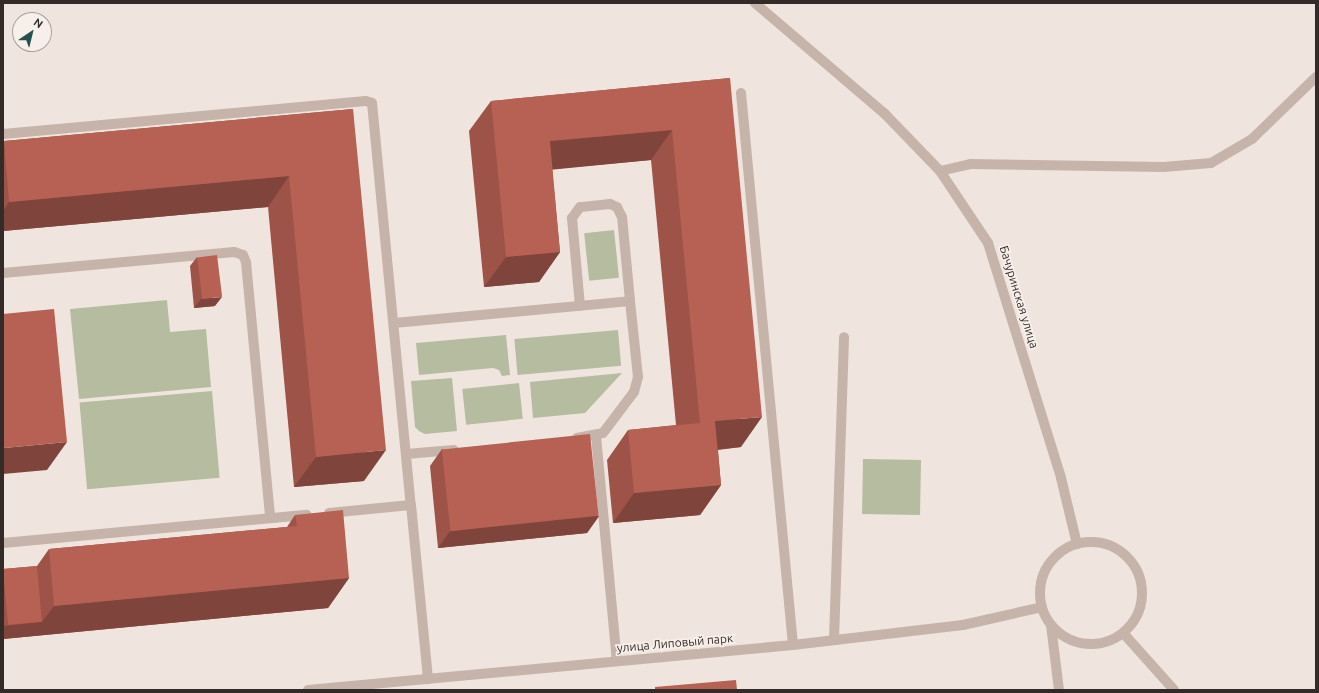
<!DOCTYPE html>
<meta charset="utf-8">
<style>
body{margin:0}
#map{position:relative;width:1319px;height:693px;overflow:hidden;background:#efe5de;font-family:Ubuntu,sans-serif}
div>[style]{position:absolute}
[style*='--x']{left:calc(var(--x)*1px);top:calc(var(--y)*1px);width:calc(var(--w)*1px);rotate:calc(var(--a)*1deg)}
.green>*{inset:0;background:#b6bc9f;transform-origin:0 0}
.service>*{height:10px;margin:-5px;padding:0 5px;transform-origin:5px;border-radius:5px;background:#c6b4ab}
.minor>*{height:10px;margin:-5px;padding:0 5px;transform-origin:5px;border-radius:5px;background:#c6b4ab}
.tertiary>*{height:10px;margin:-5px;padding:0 5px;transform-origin:5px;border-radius:5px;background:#c6b4ab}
.tertiary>.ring{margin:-5px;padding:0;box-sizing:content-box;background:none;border:10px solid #c6b4ab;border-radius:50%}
.wall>*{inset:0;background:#9d5348}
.shaded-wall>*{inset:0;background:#7f443b}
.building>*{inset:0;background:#b66154;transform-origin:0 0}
span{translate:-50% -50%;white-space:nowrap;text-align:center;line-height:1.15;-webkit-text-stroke:3.5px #f7efe9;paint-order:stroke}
.street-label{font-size:12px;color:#342b29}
.frame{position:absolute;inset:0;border:4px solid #342b29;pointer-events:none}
.north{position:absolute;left:12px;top:12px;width:40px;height:40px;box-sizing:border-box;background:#f7efe9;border:1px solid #a9a19c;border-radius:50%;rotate:35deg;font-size:11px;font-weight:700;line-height:16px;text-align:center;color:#342b29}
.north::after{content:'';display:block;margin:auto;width:14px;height:18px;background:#24504e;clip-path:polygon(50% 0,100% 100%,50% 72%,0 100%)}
</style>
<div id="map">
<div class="green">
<div style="left:614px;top:230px;width:48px;height:30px;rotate:84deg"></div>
<div style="clip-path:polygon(167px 300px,170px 332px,206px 329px,211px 387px,79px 399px,70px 309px)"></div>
<div style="left:618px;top:330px;width:36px;height:104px;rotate:85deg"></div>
<div style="clip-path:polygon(506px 335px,510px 375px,502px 376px,499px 370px,493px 368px,419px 375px,416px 343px)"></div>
<div style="clip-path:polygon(622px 373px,585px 413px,533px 418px,530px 382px)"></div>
<div style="clip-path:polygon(452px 378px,457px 431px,425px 434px,419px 431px,415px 427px,411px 381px)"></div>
<div style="left:519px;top:383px;width:36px;height:57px;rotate:84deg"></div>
<div style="left:212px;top:391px;width:87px;height:133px;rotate:85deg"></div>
<div style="left:863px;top:459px;width:58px;height:55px;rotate:1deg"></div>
</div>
<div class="service">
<div style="--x:741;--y:93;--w:554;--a:84.62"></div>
<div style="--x:3;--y:134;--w:364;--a:-5.2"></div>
<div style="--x:366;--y:101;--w:6;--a:18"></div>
<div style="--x:372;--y:103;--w:404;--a:84.5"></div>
<div style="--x:3;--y:273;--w:232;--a:-5.2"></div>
<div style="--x:234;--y:252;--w:9;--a:18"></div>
<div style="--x:243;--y:255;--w:8;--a:67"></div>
<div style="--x:246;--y:262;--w:257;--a:84.6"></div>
<div style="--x:394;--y:323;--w:237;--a:-5.3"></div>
<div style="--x:630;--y:301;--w:84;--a:-95.4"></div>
<div style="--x:622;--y:217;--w:11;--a:-117"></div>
<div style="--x:617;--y:207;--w:8;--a:-157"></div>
<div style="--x:610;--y:204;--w:30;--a:174"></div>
<div style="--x:580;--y:207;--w:14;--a:126"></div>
<div style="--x:572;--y:218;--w:88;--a:84.8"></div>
<div style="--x:596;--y:436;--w:226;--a:84.7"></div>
<div style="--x:577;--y:438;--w:26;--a:-11"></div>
<div style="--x:603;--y:433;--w:51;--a:-52.9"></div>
<div style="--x:634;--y:392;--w:16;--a:-75"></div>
<div style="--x:638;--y:377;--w:76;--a:-96"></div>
<div style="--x:406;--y:454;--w:48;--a:-4.8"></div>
<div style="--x:329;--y:513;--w:82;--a:-5.6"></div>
<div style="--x:411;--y:505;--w:175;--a:84.4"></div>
<div style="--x:3;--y:543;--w:305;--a:-5.3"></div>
<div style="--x:834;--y:640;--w:303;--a:-88.1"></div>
</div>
<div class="minor">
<div style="--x:940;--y:171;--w:31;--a:-13"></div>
<div style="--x:970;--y:164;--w:194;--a:0.9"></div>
<div style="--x:1164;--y:167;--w:47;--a:-4.9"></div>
<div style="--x:1211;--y:163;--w:48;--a:-30.3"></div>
<div style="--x:1252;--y:139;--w:89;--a:-44.1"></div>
<div style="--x:1051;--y:625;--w:65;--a:83"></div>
<div style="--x:1124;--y:634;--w:75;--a:48.2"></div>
</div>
<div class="tertiary">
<div style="--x:755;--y:3;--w:170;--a:40.5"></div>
<div style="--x:884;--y:113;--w:81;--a:46"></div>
<div style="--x:940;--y:171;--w:87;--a:56.3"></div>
<div style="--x:988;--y:243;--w:246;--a:72.7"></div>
<div style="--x:1061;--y:478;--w:68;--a:76.4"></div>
<div class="ring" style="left:1040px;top:542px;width:92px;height:92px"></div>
<div style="--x:308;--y:690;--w:487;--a:-5.3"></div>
<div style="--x:793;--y:645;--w:171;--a:-6.7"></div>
<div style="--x:963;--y:625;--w:81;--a:-12.8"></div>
</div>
<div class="wall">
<div style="clip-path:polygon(730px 78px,741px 447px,718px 450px,721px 485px,700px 515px,613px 523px,607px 460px,628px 430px,676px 425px,651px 160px,552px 169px,560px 252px,539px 282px,484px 287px,469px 131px,491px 101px)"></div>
<div style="clip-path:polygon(353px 109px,364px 481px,294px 487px,268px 207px,3px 231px,3px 142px,4px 141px)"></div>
<div style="clip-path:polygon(197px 257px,215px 306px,194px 308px,190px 266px)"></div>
<div style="clip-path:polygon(442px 449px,599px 516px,587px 533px,438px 548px,430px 466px)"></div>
<div style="clip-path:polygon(295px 515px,349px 578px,328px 608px,3px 639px,3px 569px,37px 566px,49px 549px,287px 527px)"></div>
</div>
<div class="shaded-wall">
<div style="clip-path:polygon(672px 130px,651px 160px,528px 172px,550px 141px)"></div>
<div style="clip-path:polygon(289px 176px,268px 207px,3px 231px,3px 211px,9px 202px)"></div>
<div style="clip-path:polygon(560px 252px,539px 282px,484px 287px,506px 257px)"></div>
<div style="clip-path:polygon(222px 297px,215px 306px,194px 308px,201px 299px)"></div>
<div style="clip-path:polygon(762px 417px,741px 447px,694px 452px,715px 421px)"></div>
<div style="clip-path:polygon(67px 442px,47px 470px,3px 474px,3px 448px,4px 448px)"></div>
<div style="clip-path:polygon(386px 450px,364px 481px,294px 487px,316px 457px)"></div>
<div style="clip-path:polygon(721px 485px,700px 515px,613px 523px,634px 493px)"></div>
<div style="clip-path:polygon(599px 516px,587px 533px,438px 548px,450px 531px)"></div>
<div style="clip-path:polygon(349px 578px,328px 608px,3px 639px,3px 626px,42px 622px,54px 606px)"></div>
</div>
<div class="building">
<div style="clip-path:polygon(730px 78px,762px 417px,715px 421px,721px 485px,634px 493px,628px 430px,700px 423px,672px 130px,550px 141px,560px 252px,506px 257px,491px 101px)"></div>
<div style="clip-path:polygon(353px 109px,386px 450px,316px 457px,289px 176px,9px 202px,4px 141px)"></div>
<div style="left:217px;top:255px;width:42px;height:20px;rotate:83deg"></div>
<div style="clip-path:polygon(54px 309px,67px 442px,4px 448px,3px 442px,3px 314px)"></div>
<div style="left:590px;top:434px;width:82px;height:149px;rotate:84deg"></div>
<div style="clip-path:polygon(343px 510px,349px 578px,54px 606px,49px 549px,297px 526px,295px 515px)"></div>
<div style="left:37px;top:566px;width:56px;height:34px;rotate:85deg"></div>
<div style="clip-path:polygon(736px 680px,737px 690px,655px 690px,655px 687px)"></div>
</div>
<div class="street-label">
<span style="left:1019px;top:297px;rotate:73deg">Бачуринская улица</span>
<span style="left:675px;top:643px;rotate:-5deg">улица Липовый парк</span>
</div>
<div class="frame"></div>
<div class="north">N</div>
</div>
